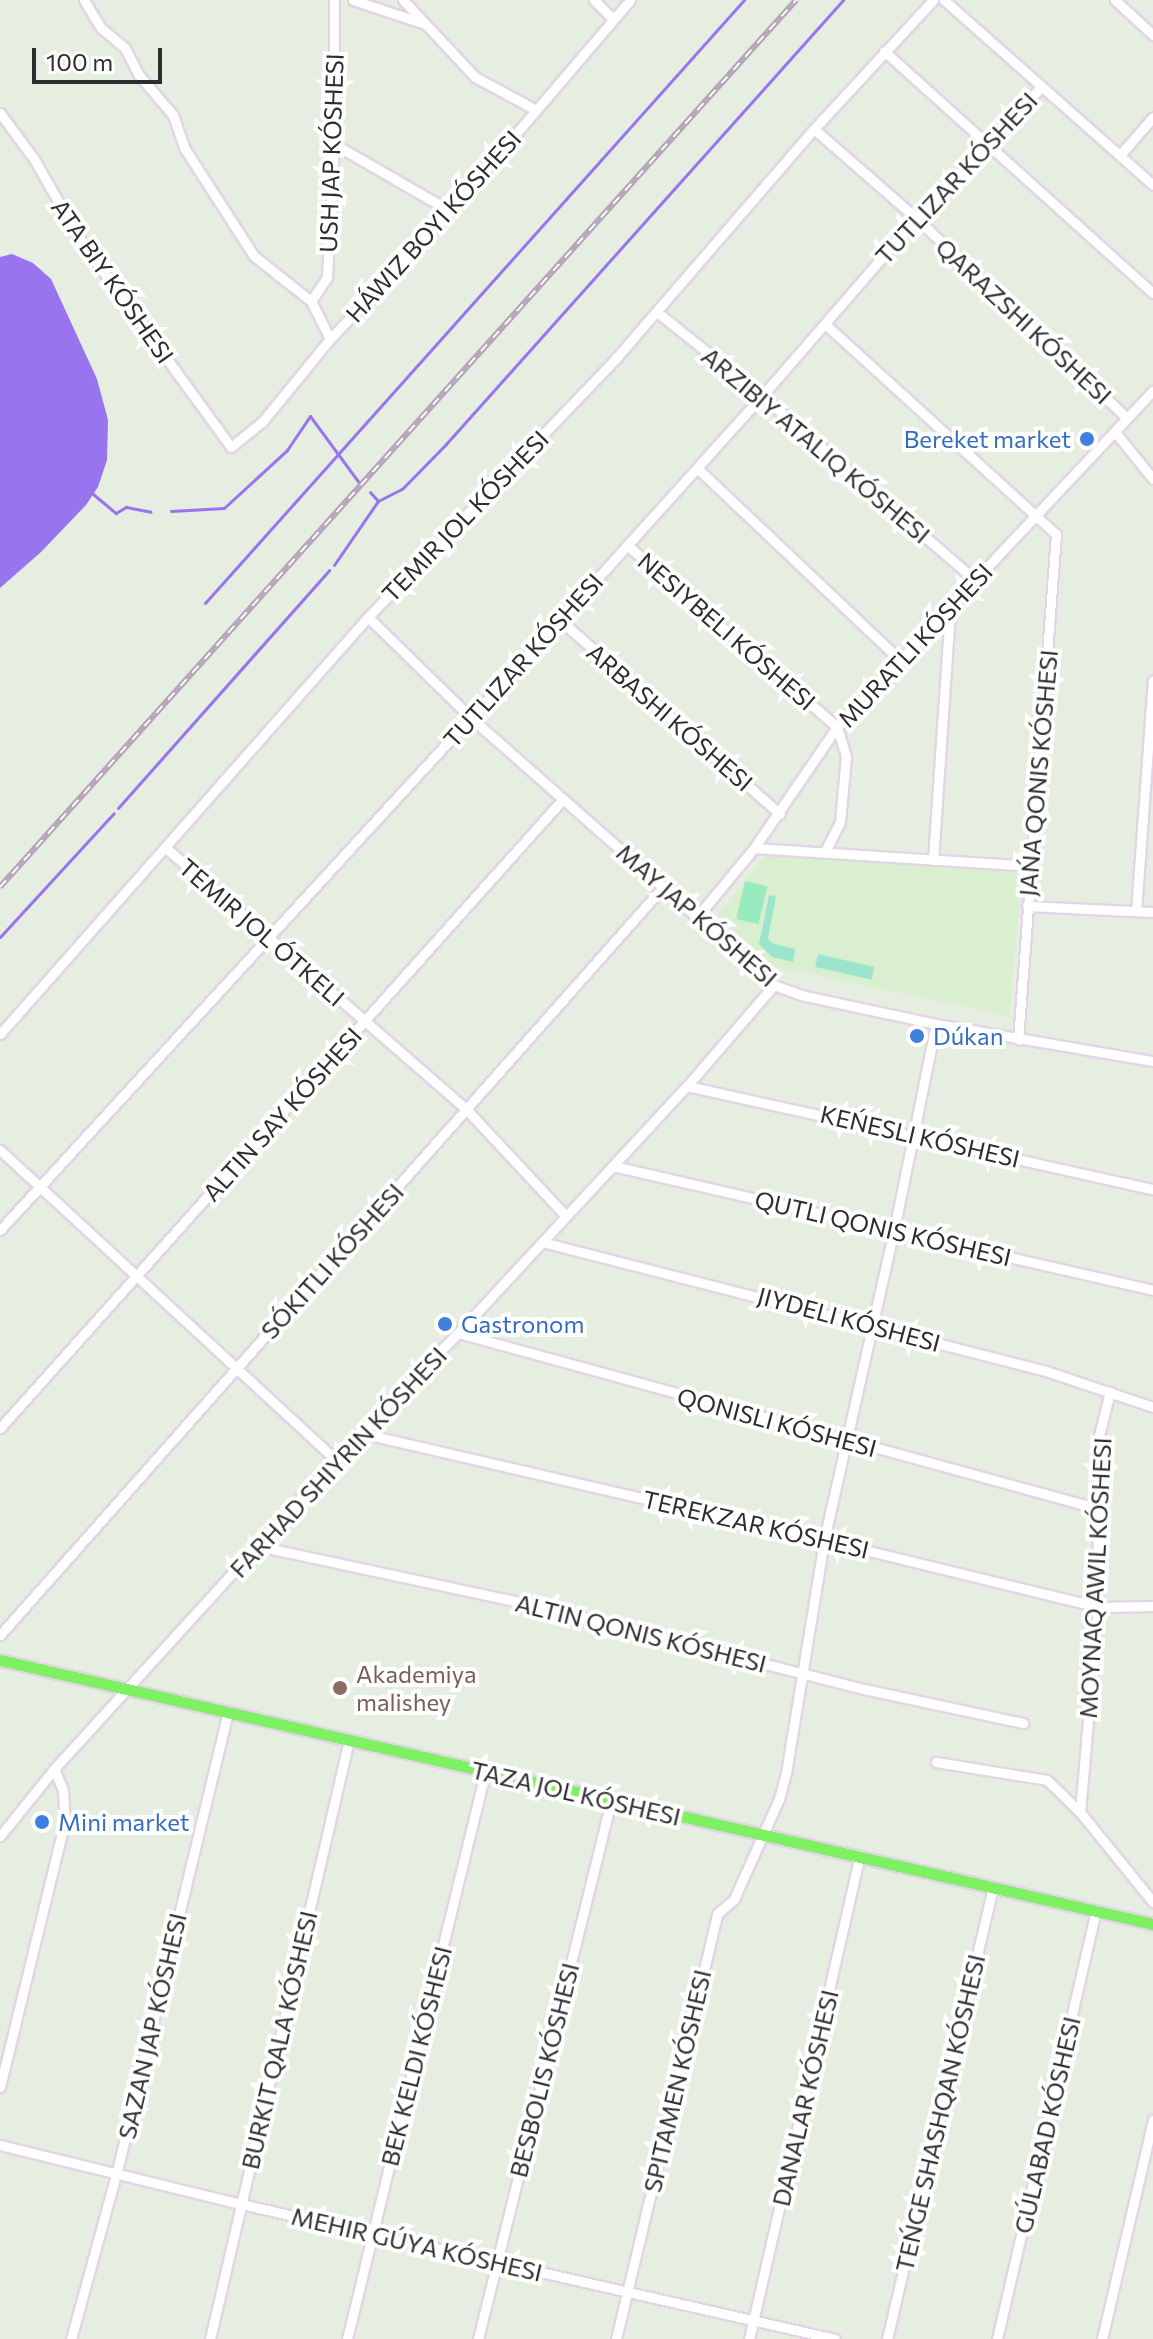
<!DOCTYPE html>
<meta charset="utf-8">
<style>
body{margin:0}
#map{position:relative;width:1153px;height:2339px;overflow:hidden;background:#e5eee0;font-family:Commissioner,sans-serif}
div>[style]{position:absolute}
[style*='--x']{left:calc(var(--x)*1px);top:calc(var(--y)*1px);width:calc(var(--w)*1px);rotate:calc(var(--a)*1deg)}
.education>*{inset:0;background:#d9efcf}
.green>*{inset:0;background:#9de4cf;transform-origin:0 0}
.pitch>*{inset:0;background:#98ebbf;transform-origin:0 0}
.water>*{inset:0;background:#9974ef}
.stream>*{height:3px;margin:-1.5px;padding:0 1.5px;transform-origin:1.5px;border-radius:1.5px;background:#9974ef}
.roads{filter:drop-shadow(2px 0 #e3d5e5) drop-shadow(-2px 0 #e3d5e5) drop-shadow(0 2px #e3d5e5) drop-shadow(0 -2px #e3d5e5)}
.minor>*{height:9px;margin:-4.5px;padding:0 4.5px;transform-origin:4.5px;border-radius:4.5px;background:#fff}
.major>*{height:11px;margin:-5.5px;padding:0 5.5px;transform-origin:5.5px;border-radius:5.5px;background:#7df162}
.rail>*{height:6px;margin-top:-3px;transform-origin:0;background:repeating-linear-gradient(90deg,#fff 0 9px,#b5a2b7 0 18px);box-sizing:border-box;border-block:2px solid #b5a2b7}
.dots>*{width:22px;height:22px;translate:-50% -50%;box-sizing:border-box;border:4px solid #fff;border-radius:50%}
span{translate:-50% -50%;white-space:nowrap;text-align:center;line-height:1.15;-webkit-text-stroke:8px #fff;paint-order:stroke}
.street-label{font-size:24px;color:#2d2d2d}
.shop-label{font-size:24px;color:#366cbe}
.right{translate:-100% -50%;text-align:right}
.left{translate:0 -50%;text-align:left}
.education-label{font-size:24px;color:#785e54}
.scale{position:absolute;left:32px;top:48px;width:130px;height:36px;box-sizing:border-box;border:4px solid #2d2d2d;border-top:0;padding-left:10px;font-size:24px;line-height:28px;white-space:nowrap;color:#2d2d2d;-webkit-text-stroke:6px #fff;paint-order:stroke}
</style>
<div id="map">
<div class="education">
<div style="clip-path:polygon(768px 852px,1022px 870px,1009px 1016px,773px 966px,717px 915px)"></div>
</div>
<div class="green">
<div style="clip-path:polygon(769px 895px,776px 896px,768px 938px,772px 943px,795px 949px,793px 962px,772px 957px,759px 944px)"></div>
<div style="left:818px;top:954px;width:58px;height:13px;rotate:13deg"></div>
</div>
<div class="pitch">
<div style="left:745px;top:881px;width:23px;height:39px;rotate:13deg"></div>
</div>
<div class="water">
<div style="clip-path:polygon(12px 254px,33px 263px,51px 279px,97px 379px,108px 420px,107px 460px,98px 487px,86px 505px,41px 552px,0 588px,0 257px)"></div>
</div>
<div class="stream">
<div style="--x:370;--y:492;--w:12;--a:48"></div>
<div style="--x:378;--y:501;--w:27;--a:-27"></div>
<div style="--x:402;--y:489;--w:63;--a:-45.6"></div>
<div style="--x:446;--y:444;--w:596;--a:-48.2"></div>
<div style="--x:93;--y:494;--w:30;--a:40"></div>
<div style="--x:116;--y:513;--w:12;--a:-31"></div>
<div style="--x:126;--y:507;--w:25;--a:11"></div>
<div style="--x:171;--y:511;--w:53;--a:-3.2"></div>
<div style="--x:224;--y:508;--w:86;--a:-42.6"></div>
<div style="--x:287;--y:450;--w:41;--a:-55.9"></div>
<div style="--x:310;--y:416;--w:84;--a:53.7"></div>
<div style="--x:334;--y:565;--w:78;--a:-55.5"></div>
<div style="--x:205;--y:603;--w:809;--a:-48.21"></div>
<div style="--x:118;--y:808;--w:318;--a:-48.4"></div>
<div style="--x:0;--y:937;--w:168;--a:-47.4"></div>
</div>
<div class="roads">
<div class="minor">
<div style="--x:84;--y:0;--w:33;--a:59"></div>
<div style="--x:101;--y:28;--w:31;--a:40"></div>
<div style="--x:125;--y:48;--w:29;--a:63"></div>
<div style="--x:138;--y:74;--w:54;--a:49.5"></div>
<div style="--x:173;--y:115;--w:36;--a:71"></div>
<div style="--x:185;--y:149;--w:127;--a:57.2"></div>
<div style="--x:254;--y:256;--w:73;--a:38.3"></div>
<div style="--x:311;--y:301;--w:42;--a:63.4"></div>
<div style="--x:353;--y:0;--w:73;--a:18.4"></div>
<div style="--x:403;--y:0;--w:105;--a:46.9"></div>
<div style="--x:475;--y:77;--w:69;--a:28.4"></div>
<div style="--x:594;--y:0;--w:27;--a:45"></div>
<div style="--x:944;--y:0;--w:279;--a:41.5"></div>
<div style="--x:1115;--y:0;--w:52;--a:42.6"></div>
<div style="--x:884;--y:51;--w:362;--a:42"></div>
<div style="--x:0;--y:113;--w:57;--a:53.5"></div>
<div style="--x:34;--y:159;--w:91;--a:60.3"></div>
<div style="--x:79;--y:238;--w:258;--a:54"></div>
<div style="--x:231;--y:447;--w:40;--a:-39"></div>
<div style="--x:262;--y:422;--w:107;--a:-50.7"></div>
<div style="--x:330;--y:339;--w:175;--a:-46.8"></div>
<div style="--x:450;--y:211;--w:277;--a:-49.5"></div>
<div style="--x:814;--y:129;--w:135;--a:41.1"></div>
<div style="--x:916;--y:218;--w:291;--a:43.5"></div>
<div style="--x:334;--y:144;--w:134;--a:30"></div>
<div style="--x:1120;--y:155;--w:50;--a:-49"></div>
<div style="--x:311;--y:301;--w:29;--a:-56"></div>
<div style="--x:327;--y:277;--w:133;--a:-87"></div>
<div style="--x:334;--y:144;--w:144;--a:-90"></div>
<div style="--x:657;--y:312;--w:134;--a:38.7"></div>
<div style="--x:762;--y:396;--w:281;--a:40.8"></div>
<div style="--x:825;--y:324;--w:312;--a:42.3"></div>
<div style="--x:1056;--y:534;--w:507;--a:94.29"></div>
<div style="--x:1115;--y:432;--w:60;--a:51"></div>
<div style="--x:697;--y:468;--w:279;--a:43.4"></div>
<div style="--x:627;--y:545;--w:278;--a:40.9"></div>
<div style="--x:837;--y:727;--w:30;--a:73"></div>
<div style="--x:846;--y:756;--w:66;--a:95.2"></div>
<div style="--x:840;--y:822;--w:33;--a:117"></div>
<div style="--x:368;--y:617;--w:143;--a:44.4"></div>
<div style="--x:470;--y:717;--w:405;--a:41.4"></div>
<div style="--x:774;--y:985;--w:29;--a:20"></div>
<div style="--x:801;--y:995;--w:138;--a:12.1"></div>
<div style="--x:936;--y:1024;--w:220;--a:9.7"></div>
<div style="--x:560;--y:620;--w:293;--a:41.4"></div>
<div style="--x:754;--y:848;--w:279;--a:3.7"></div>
<div style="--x:167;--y:849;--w:398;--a:41"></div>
<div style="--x:467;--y:1110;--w:144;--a:47"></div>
<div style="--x:933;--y:860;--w:253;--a:-86.1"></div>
<div style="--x:1027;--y:906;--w:126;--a:2.7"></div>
<div style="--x:1136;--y:911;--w:231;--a:-85.8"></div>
<div style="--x:698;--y:916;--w:88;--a:-50.5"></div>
<div style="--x:754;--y:848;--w:147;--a:-55.6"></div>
<div style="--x:837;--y:727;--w:461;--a:-46.8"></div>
<div style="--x:0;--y:1034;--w:556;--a:-48.57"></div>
<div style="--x:368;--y:617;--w:360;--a:-46.2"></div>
<div style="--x:617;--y:357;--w:301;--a:-49.2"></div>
<div style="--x:814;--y:129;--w:176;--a:-47.3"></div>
<div style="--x:687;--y:1086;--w:477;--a:12.5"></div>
<div style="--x:0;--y:1150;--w:457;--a:42.7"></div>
<div style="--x:613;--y:1166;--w:554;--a:12.93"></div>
<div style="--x:0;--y:1230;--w:828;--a:-47.45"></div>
<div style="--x:560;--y:620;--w:302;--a:-48"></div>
<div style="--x:762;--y:396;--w:235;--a:-49.1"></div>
<div style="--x:916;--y:218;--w:182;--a:-46.3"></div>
<div style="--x:542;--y:1242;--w:520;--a:14.36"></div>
<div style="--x:1046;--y:1371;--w:113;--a:18.6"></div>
<div style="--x:458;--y:1333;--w:662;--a:15.34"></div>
<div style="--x:0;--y:1428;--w:844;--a:-48.17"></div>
<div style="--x:360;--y:1433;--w:476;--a:13"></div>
<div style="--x:824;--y:1540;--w:282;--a:13.7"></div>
<div style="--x:1098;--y:1607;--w:55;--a:-1"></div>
<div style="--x:258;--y:1546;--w:286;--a:12.1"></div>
<div style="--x:538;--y:1606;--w:336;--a:14.3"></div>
<div style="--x:864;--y:1689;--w:163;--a:12.1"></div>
<div style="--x:0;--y:1635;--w:1000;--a:-48.45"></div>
<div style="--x:936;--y:1762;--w:112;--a:9.2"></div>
<div style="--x:1047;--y:1780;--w:46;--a:44.1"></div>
<div style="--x:1080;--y:1812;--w:116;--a:51"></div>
<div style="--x:1080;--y:1812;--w:206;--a:-85"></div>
<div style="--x:1098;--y:1607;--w:164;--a:-90.3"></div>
<div style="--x:1097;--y:1443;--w:53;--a:-75.7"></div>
<div style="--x:0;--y:1836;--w:86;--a:-51.1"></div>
<div style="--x:54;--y:1769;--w:454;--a:-47.7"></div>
<div style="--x:360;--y:1433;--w:140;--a:-45.6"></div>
<div style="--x:458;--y:1333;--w:337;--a:-47.2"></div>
<div style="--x:687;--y:1086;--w:133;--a:-49.3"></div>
<div style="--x:0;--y:2087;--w:274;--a:-76.3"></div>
<div style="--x:65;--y:1821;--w:31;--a:-94"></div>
<div style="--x:63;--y:1790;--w:23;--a:-113"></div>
<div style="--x:0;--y:2145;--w:248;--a:13.8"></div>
<div style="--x:241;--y:2204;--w:609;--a:12.8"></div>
<div style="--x:71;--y:2339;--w:170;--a:-74.7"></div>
<div style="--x:116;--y:2175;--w:476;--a:-76.4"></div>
<div style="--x:210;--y:2339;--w:615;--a:-76.94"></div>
<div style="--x:347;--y:2339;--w:583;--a:-76.3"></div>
<div style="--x:478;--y:2339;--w:554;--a:-76.11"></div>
<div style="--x:616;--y:2339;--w:437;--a:-76.6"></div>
<div style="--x:717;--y:1914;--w:23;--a:-41"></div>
<div style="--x:734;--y:1899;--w:110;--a:-65.8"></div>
<div style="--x:779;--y:1799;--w:27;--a:-75"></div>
<div style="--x:786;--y:1773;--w:236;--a:-80.7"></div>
<div style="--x:824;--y:1540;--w:318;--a:-77.3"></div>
<div style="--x:894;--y:1230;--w:210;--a:-78.5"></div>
<div style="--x:749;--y:2339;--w:496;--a:-77.1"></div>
<div style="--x:887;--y:2339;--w:464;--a:-76.8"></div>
<div style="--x:997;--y:2339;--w:439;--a:-77"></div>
<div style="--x:1102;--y:2339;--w:225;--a:-76.9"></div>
</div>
<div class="major">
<div style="--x:0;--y:1660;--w:1183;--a:12.9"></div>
</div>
</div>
<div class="rail">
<div style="--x:0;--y:887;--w:1192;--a:-48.09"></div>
</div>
<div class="dots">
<div style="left:1087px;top:439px;background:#3f7fe0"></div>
<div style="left:917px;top:1036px;background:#3f7fe0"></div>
<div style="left:445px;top:1324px;background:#3f7fe0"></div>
<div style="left:340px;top:1688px;background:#8d6e63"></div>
<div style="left:42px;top:1822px;background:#3f7fe0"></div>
</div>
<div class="street-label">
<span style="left:331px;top:153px;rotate:-88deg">USH JAP KÓSHESI</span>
<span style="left:956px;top:178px;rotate:-47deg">TUTLIZAR KÓSHESI</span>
<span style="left:433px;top:226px;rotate:-48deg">HÁWIZ BOYI KÓSHESI</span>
<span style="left:113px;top:281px;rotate:55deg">ATA BIY KÓSHESI</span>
<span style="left:1024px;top:321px;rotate:43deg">QARAZSHI KÓSHESI</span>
<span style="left:816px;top:445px;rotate:40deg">ARZIBIY ATALIQ KÓSHESI</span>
<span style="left:465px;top:516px;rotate:-46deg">TEMIR JOL KÓSHESI</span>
<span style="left:727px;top:631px;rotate:41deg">NESIYBELI KÓSHESI</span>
<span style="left:915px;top:645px;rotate:-47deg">MURATLI KÓSHESI</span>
<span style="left:523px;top:660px;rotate:-48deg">TUTLIZAR KÓSHESI</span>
<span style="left:670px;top:717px;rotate:41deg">ARBASHI KÓSHESI</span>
<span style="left:1038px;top:773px;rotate:-85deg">JAŃA QONIS KÓSHESI</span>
<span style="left:697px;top:915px;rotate:41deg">MAY JAP KÓSHESI</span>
<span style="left:262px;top:932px;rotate:41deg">TEMIR JOL ÓTKELI</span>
<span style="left:282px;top:1114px;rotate:-48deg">ALTIN SAY KÓSHESI</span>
<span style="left:920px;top:1136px;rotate:13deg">KEŃESLI KÓSHESI</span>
<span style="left:883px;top:1228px;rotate:13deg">QUTLI QONIS KÓSHESI</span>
<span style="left:332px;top:1261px;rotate:-48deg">SÓKITLI KÓSHESI</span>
<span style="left:849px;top:1319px;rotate:15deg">JIYDELI KÓSHESI</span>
<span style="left:777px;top:1422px;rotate:15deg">QONISLI KÓSHESI</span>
<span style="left:338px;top:1462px;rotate:-47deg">FARHAD SHIYRIN KÓSHESI</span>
<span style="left:756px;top:1524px;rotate:13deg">TEREKZAR KÓSHESI</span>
<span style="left:1095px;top:1578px;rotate:-87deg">MOYNAQ AWIL KÓSHESI</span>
<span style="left:641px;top:1633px;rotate:14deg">ALTIN QONIS KÓSHESI</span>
<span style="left:576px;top:1793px;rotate:13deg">TAZA JOL KÓSHESI</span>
<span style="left:152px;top:2026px;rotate:-77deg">SAZAN JAP KÓSHESI</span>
<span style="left:279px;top:2040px;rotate:-77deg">BURKIT QALA KÓSHESI</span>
<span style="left:416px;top:2056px;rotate:-76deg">BEK KELDI KÓSHESI</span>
<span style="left:544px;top:2070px;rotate:-76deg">BESBOLIS KÓSHESI</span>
<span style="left:677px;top:2081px;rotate:-77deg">SPITAMEN KÓSHESI</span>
<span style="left:805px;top:2098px;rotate:-77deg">DANALAR KÓSHESI</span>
<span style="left:940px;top:2113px;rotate:-77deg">TEŃGE SHASHQAN KÓSHESI</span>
<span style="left:1047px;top:2125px;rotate:-77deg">GÚLABAD KÓSHESI</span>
<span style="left:417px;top:2244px;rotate:13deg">MEHIR GÚYА KÓSHESI</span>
</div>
<div class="shop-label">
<span class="right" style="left:1071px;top:439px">Bereket market</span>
<span class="left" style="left:933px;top:1036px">Dúkan</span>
<span class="left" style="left:461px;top:1324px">Gastronom</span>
<span class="left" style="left:58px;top:1822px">Mini market</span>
</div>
<div class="education-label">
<span class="left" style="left:356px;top:1688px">Akademiya<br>malishey</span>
</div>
<div class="scale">100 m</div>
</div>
